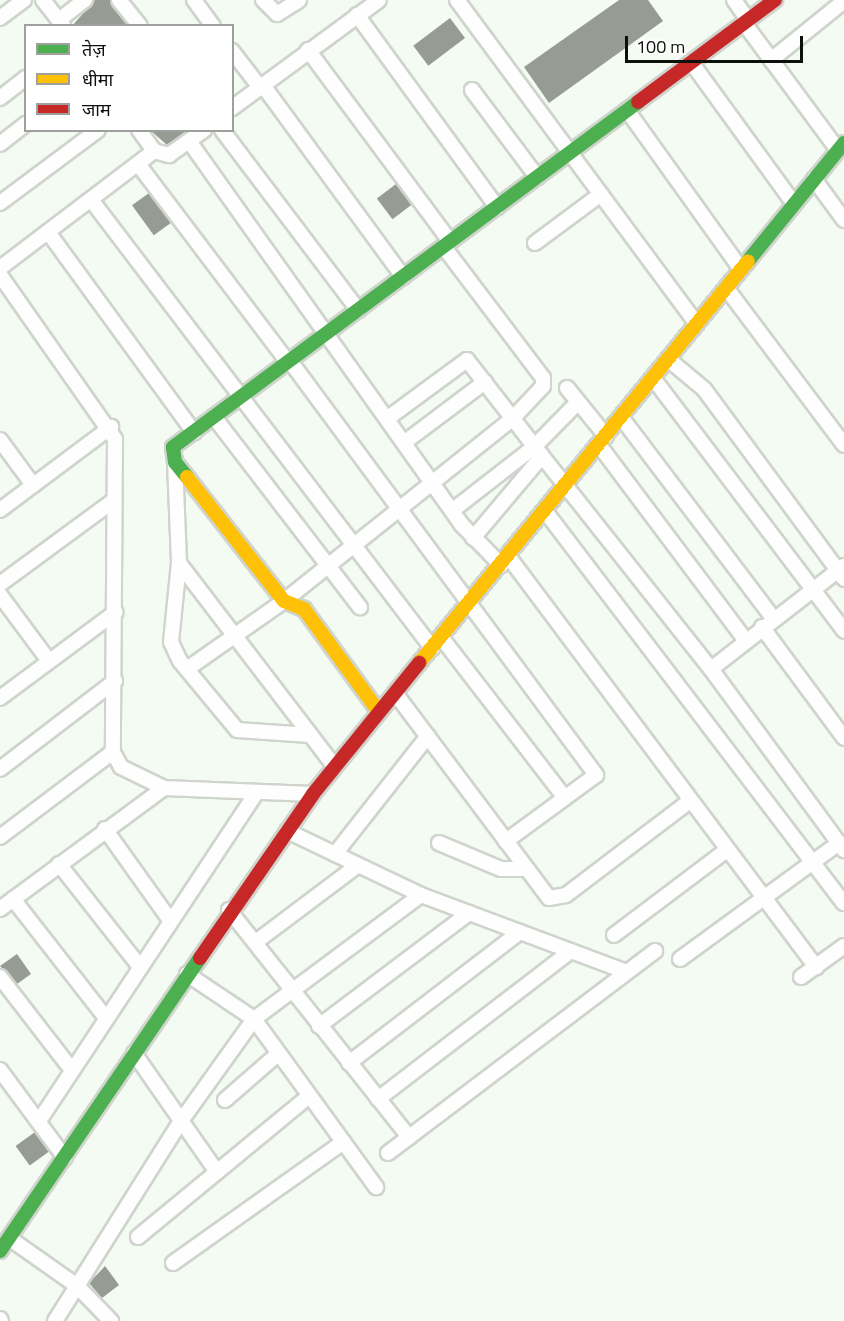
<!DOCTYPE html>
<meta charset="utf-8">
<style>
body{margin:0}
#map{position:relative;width:844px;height:1321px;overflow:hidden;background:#f4fbf2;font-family:"Titillium Web","Noto Sans Devanagari",sans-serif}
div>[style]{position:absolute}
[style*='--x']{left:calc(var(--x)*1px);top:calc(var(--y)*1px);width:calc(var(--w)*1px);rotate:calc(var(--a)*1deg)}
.building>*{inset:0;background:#969b94;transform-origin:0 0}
.roads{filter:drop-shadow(2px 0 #cfd4cd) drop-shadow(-2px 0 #cfd4cd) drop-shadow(0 2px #cfd4cd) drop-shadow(0 -2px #cfd4cd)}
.street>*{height:14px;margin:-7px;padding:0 7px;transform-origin:7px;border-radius:7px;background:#fdfefd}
.fast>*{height:14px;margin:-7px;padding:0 7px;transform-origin:7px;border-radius:7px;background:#4caf50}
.slow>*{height:14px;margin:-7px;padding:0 7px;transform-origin:7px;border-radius:7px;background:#ffc107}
.jam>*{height:14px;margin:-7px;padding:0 7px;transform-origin:7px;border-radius:7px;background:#c62828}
span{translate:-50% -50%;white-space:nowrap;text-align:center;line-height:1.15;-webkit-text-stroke:6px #fff;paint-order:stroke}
.legend{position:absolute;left:24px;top:24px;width:210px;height:108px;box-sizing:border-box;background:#fff;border:2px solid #9ea09e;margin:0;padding:8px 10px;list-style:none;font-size:18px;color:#0d110c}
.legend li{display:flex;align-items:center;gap:12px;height:30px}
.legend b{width:30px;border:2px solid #9ea09e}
.scale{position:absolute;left:625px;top:36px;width:178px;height:27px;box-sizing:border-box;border:3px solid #0d110c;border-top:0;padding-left:8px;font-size:18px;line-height:21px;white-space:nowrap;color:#0d110c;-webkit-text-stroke:4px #fff;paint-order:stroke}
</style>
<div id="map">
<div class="building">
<div style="clip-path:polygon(110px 0,128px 26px,72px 26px,95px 0)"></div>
<div style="clip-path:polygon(619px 0,648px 0,663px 21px,549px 103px,524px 67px)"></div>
<div style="left:450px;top:18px;width:25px;height:46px;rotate:53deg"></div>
<div style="clip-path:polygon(150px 130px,188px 130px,167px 145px)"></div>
<div style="left:396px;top:184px;width:26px;height:24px;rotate:53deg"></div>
<div style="left:149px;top:193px;width:37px;height:21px;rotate:54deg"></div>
<div style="clip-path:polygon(17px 954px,31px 974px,17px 984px,0 966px)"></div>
<div style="left:35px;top:1132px;width:24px;height:24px;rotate:54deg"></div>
<div style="clip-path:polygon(105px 1266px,119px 1285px,102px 1298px,89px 1283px)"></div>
</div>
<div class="roads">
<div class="street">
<div style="--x:43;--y:0;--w:33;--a:52"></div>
<div style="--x:119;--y:0;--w:33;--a:51"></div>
<div style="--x:194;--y:0;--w:32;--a:54"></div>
<div style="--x:263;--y:0;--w:20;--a:45"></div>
<div style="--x:277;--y:14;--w:26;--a:-32"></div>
<div style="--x:457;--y:0;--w:403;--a:53.5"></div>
<div style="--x:734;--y:0;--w:24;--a:55"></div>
<div style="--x:357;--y:15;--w:238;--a:53.9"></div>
<div style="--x:0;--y:18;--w:30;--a:-37"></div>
<div style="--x:59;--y:20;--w:33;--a:-38"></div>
<div style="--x:744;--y:23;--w:158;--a:53.5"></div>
<div style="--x:308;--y:50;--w:238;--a:53.4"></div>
<div style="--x:232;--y:51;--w:44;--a:52.4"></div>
<div style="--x:771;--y:60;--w:94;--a:-38.9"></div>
<div style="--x:691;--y:62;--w:175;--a:54"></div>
<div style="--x:262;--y:84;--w:239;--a:53.8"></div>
<div style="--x:472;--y:90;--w:109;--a:53.2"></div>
<div style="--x:0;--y:98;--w:33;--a:-38"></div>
<div style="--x:232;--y:108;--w:182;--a:-36.3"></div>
<div style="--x:627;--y:110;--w:196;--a:54.4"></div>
<div style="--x:139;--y:130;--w:26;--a:54"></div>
<div style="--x:222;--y:130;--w:226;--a:52.9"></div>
<div style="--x:189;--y:141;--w:471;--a:54.6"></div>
<div style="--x:462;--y:525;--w:56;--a:45.7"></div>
<div style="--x:0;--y:144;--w:33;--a:-38"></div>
<div style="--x:138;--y:164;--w:248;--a:52.9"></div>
<div style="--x:814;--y:179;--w:51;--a:53.8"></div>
<div style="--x:92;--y:201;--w:562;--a:52.74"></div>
<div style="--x:0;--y:203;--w:122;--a:-36.7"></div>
<div style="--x:48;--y:232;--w:248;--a:53.9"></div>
<div style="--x:535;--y:243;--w:82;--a:-36.6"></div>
<div style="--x:0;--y:268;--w:193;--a:-37.2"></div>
<div style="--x:154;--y:151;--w:16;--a:15"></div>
<div style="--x:169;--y:155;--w:43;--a:-35.5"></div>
<div style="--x:0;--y:275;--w:200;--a:55"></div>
<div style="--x:115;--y:439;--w:313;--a:90.4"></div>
<div style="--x:113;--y:752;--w:17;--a:62"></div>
<div style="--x:121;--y:767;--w:48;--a:26"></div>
<div style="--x:164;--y:788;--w:149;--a:2.3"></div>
<div style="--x:727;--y:289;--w:195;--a:53.1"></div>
<div style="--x:668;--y:359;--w:47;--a:39.8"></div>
<div style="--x:704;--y:389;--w:236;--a:53.6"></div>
<div style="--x:290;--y:361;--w:515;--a:53.53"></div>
<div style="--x:596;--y:775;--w:112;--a:143.7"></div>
<div style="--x:653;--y:378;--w:317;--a:52.9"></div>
<div style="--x:567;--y:388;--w:62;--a:50.9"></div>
<div style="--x:214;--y:417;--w:240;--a:52.5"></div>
<div style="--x:621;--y:417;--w:253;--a:52.9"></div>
<div style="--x:388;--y:418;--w:98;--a:-36.3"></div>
<div style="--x:467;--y:360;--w:122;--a:52"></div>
<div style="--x:0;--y:440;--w:56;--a:53.7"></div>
<div style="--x:405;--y:442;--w:100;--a:-36.9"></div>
<div style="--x:599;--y:445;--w:245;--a:53.1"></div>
<div style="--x:175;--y:462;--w:101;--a:87.7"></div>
<div style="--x:179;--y:563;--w:255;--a:52.6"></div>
<div style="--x:0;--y:510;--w:139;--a:-36.8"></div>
<div style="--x:453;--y:510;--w:103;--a:-37.9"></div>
<div style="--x:534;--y:447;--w:63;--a:-45.6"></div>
<div style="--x:545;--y:511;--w:493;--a:52.7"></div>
<div style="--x:473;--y:538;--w:107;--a:-49.9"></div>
<div style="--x:542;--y:456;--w:272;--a:51.6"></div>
<div style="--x:711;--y:669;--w:225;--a:53.7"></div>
<div style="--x:508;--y:556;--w:514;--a:53.15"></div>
<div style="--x:179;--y:563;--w:79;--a:95.8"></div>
<div style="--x:171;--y:642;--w:21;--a:65"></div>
<div style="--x:180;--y:661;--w:89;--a:50.4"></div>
<div style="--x:237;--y:730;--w:73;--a:3.9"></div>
<div style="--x:0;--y:584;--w:140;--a:-36.3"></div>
<div style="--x:0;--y:595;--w:82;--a:53.4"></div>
<div style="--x:762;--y:627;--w:138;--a:53.5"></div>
<div style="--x:441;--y:637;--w:203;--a:52.4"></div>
<div style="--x:187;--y:669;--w:118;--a:-35"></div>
<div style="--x:284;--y:601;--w:293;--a:-38.6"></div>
<div style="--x:513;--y:418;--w:44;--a:-46.8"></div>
<div style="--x:543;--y:386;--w:8;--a:-90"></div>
<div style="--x:543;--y:378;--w:164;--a:-127.1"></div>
<div style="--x:711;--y:669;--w:168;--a:-37.8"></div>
<div style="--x:395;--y:693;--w:256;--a:53.1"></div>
<div style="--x:549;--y:898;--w:17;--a:-10"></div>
<div style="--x:566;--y:895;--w:156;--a:-37.2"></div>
<div style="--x:0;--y:698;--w:144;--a:-36.6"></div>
<div style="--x:0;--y:769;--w:145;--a:-37.4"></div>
<div style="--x:105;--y:829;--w:112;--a:54.5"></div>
<div style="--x:287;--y:831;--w:148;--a:25.5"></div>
<div style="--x:421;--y:895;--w:217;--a:20.5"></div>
<div style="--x:0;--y:837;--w:141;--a:-37"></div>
<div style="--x:439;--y:843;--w:67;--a:22.8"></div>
<div style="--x:501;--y:869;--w:26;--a:0"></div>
<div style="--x:335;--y:854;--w:150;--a:-51.8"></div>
<div style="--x:59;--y:864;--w:131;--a:51.8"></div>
<div style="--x:13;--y:899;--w:151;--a:52"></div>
<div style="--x:0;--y:909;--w:204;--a:-36.4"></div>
<div style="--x:229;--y:910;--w:290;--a:51.6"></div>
<div style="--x:614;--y:935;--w:141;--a:-37"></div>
<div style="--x:257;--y:941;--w:125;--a:-36.9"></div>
<div style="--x:680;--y:959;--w:197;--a:-36.1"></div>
<div style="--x:187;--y:974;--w:81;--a:33.9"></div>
<div style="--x:254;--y:1019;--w:208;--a:54"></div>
<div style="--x:0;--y:977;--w:118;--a:52.3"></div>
<div style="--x:801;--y:977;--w:53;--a:-35.8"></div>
<div style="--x:319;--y:1026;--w:188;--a:-37"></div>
<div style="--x:134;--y:1053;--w:145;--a:55.1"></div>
<div style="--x:349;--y:1063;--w:215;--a:-37.5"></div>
<div style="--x:0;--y:1070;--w:109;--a:53.5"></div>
<div style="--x:378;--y:1099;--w:243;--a:-37.5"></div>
<div style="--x:225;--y:1100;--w:70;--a:-41"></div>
<div style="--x:39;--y:1121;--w:393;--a:-56.5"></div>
<div style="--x:388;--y:1153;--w:335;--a:-37.1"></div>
<div style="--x:138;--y:1237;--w:222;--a:-39.5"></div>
<div style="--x:9;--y:1238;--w:83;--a:35.2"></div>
<div style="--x:77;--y:1286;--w:49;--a:45.8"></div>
<div style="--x:173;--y:1263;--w:209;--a:-35.4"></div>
<div style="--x:0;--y:1319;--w:2;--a:63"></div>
<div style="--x:55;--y:1321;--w:236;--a:-57.8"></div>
<div style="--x:181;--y:1121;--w:125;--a:-54.4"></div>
<div style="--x:254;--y:1019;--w:208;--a:-36.6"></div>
</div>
<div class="fast">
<div style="--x:748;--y:261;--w:152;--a:-50.9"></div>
<div style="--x:187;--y:477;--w:19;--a:-129"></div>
<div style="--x:175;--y:462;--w:15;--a:-98"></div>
<div style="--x:173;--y:447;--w:579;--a:-36.57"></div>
<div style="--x:0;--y:1251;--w:355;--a:-55.7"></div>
</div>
<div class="slow">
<div style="--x:187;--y:477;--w:157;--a:52"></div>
<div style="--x:284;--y:601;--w:22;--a:22"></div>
<div style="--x:304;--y:609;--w:127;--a:53.9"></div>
<div style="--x:419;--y:663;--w:519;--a:-50.7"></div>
</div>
<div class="jam">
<div style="--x:638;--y:102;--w:171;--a:-36.7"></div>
<div style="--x:200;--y:958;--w:199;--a:-55.4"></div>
<div style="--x:313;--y:794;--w:169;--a:-51"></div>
</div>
</div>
<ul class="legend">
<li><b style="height:8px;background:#4caf50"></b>तेज़</li>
<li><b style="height:8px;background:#ffc107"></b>धीमा</li>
<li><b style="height:8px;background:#c62828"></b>जाम</li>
</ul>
<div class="scale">100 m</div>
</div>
